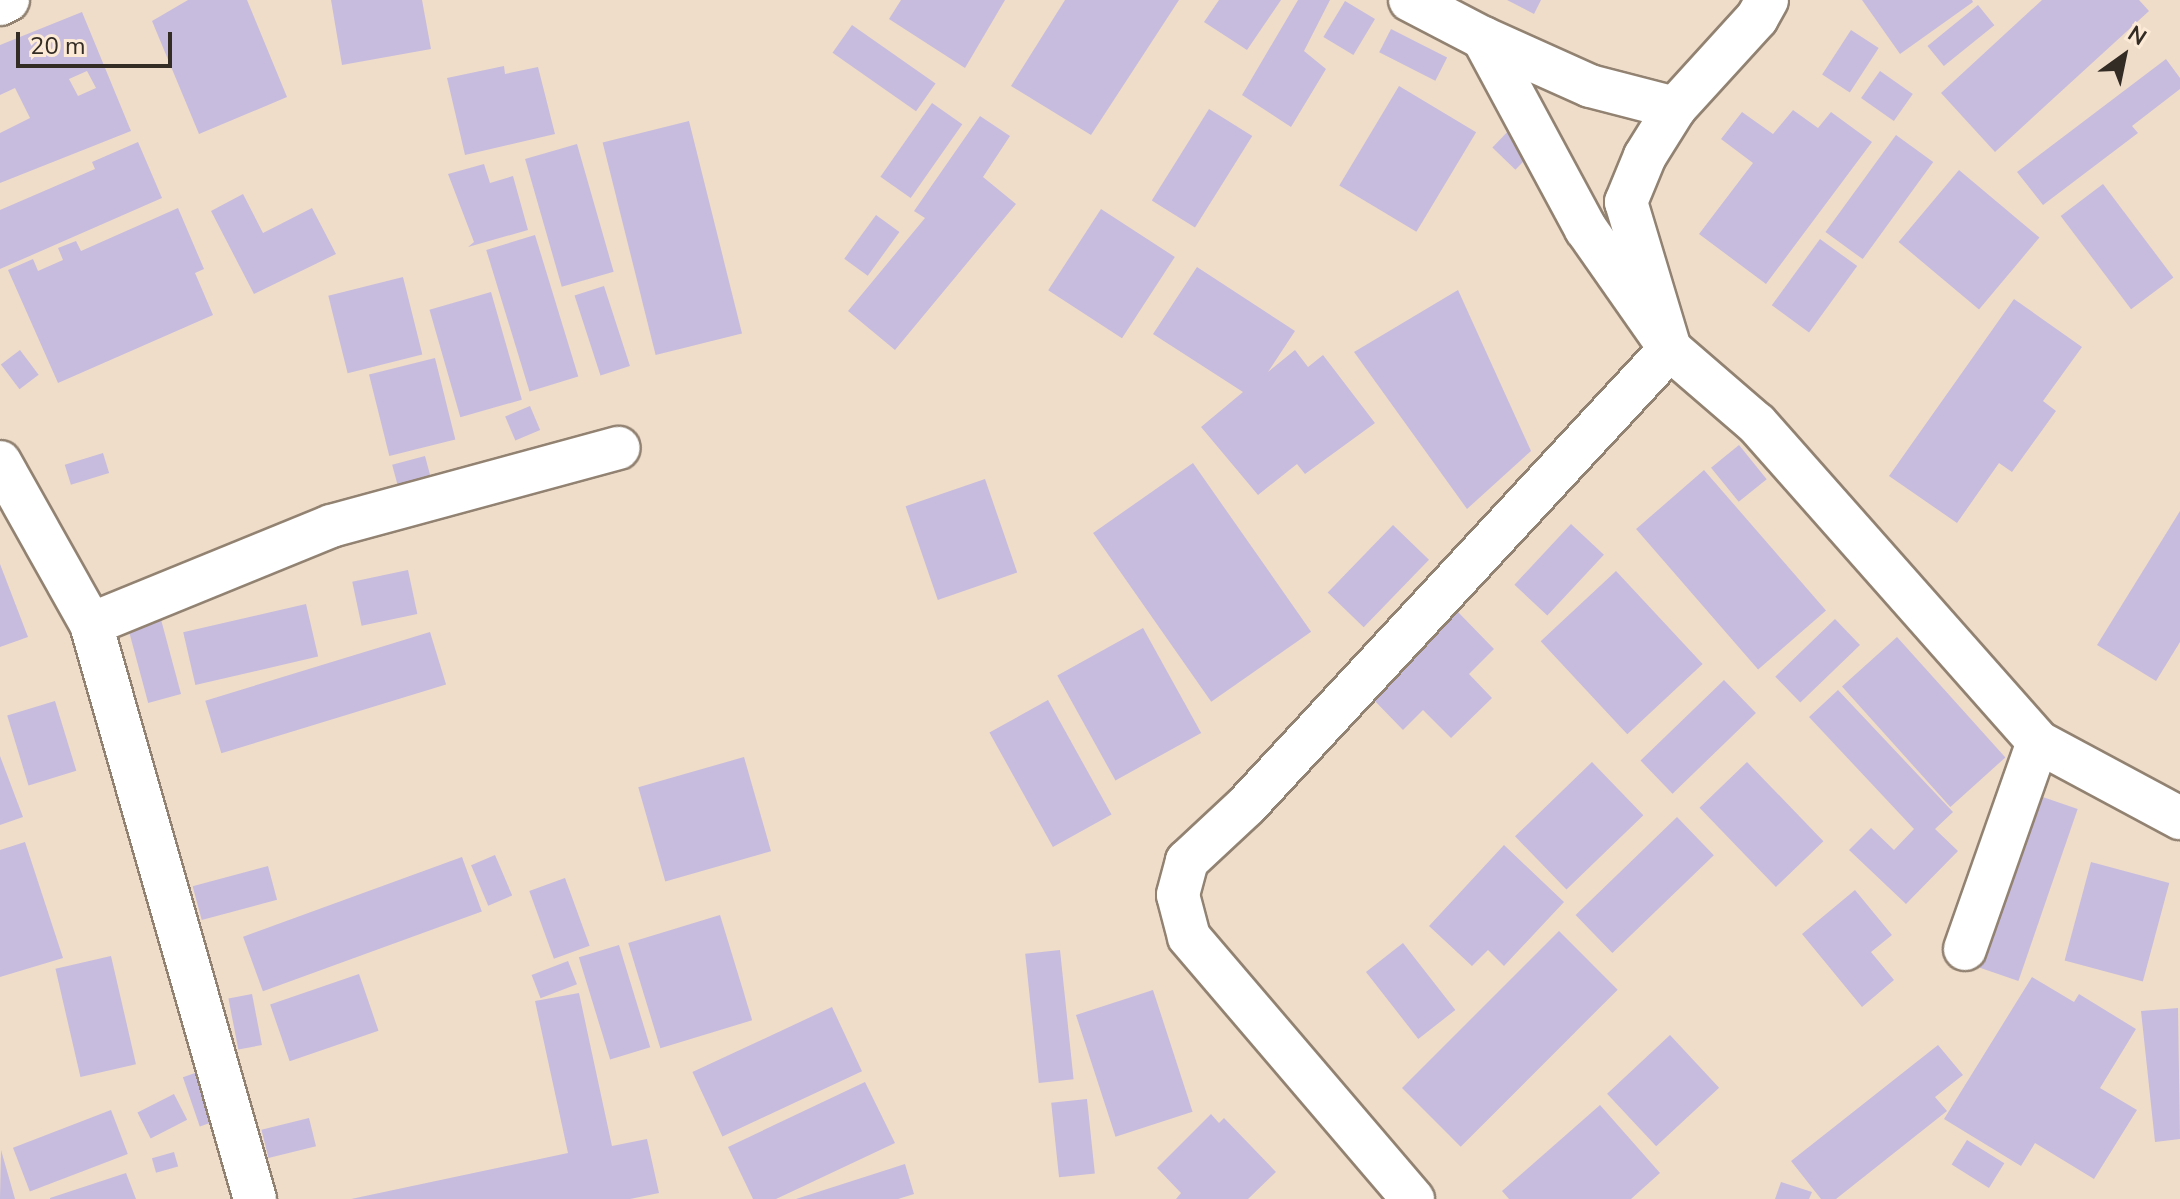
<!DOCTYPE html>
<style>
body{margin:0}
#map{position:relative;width:2180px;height:1199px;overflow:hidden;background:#efddca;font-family:"Nunito Sans",sans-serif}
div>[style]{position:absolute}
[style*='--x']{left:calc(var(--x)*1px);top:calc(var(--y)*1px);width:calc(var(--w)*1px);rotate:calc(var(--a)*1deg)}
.building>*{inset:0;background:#c7bcdd;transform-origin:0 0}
.roads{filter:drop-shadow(2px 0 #928271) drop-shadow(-2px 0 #928271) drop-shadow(0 2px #928271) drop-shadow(0 -2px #928271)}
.minor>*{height:42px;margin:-21px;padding:0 21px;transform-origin:21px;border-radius:21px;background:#fff}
span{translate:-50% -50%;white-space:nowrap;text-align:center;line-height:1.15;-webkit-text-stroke:7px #fcead7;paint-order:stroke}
.north{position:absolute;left:2084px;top:16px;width:80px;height:80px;-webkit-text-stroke:6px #fcead7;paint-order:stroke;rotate:33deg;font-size:22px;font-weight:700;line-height:32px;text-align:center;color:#332c25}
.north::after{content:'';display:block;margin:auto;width:28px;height:36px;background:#332c25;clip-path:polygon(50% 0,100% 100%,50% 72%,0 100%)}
.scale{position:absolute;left:16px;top:32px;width:156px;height:36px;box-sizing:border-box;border:4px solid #332c25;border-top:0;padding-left:10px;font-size:24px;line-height:28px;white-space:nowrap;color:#332c25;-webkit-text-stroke:6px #fcead7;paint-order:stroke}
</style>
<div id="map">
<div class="building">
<div style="clip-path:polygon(188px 0,247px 0,287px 97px,199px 134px,152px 21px)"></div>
<div style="clip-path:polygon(331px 0,422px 0,431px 49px,342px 65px)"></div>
<div style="clip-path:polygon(901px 0,1005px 0,965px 68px,889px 19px)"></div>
<div style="clip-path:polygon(1065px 0,1179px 0,1091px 135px,1011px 86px)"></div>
<div style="clip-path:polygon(1219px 0,1281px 0,1247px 50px,1204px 22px)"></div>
<div style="clip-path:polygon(1298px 0,1330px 0,1304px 51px,1326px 69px,1291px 127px,1242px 95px)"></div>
<div style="clip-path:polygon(1507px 0,1541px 0,1534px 14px)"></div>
<div style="clip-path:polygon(1862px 0,1972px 0,1973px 2px,1900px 54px)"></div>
<div style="clip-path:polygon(2042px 0,2139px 0,2149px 11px,1995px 152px,1941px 93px)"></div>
<div style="left:1345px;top:1px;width:35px;height:42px;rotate:31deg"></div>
<div style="left:1978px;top:5px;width:26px;height:65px;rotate:51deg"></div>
<div style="clip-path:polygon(evenodd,82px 12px,131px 131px,0 183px,0 133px,30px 118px,15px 88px,0 95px,0 45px,82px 12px,87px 71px,96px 88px,78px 96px,69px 79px,87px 71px)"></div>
<div style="left:852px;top:25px;width:102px;height:34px;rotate:35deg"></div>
<div style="left:1391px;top:29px;width:63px;height:26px;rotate:27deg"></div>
<div style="left:1851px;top:30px;width:33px;height:53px;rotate:33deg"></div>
<div style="clip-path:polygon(2166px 59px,2180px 78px,2180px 89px,2132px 126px,2138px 133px,2043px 205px,2017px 172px)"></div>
<div style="clip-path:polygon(504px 66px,505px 74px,538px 67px,555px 134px,465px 155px,447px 78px)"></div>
<div style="left:1880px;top:71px;width:40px;height:33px;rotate:35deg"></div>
<div style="left:1399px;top:86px;width:90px;height:116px;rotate:31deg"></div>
<div style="left:932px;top:103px;width:37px;height:90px;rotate:35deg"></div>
<div style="left:1209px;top:109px;width:51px;height:108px;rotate:32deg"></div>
<div style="clip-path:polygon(1793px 110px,1818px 128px,1831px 112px,1872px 142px,1766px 284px,1699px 234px,1753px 163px,1721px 139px,1742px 112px,1773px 134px)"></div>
<div style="clip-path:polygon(980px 116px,1010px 136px,983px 177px,1016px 204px,895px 350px,848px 311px,925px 218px,914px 211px)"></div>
<div style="left:689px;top:121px;width:219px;height:89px;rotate:76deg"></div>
<div style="left:1516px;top:123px;width:32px;height:34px;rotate:44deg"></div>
<div style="left:1896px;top:135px;width:46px;height:120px;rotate:36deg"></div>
<div style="clip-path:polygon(138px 142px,162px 198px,0 269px,0 210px,95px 169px,92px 162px)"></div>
<div style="left:577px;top:144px;width:133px;height:54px;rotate:74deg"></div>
<div style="clip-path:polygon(484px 164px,490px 183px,513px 176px,528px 230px,468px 247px,474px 242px,448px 174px)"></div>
<div style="left:1959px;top:170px;width:105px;height:94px;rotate:40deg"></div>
<div style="left:2103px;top:184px;width:117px;height:53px;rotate:53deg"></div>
<div style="clip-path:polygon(243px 194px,263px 233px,312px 208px,336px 254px,254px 294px,211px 211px)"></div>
<div style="clip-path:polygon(178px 208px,204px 269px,195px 273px,213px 315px,58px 383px,8px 270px,33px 259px,38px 271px,63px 260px,58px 248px,76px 241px,81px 251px)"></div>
<div style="left:1101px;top:209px;width:88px;height:97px;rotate:33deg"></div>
<div style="left:876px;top:215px;width:29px;height:54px;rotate:36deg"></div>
<div style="left:535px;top:235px;width:148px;height:51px;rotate:73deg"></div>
<div style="left:1820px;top:239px;width:46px;height:82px;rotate:36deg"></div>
<div style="clip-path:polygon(1197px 267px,1295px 331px,1268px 372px,1295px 350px,1308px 367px,1323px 355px,1375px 423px,1305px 474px,1297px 464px,1258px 495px,1201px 427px,1243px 392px,1153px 334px)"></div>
<div style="left:403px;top:277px;width:80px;height:77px;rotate:76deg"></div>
<div style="left:604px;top:286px;width:84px;height:31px;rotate:72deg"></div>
<div style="clip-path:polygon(1458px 290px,1531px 451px,1467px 509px,1354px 352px)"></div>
<div style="left:491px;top:292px;width:112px;height:64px;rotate:74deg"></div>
<div style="clip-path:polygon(2014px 299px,2082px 347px,2043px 401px,2056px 411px,2012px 472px,1999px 463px,1957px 523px,1889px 476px)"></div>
<div style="left:20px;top:350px;width:31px;height:24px;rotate:53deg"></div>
<div style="left:435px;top:358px;width:84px;height:68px;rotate:76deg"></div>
<div style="left:530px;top:406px;width:26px;height:27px;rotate:67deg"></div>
<div style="left:1739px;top:445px;width:44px;height:36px;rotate:51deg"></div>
<div style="left:103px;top:453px;width:21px;height:40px;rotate:73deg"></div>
<div style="left:425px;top:456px;width:23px;height:34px;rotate:75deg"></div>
<div style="left:1193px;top:463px;width:206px;height:122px;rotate:55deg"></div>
<div style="left:1704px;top:470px;width:186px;height:90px;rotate:49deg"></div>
<div style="left:985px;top:479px;width:99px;height:84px;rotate:71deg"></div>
<div style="clip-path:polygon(2180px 511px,2180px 642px,2156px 681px,2097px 645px)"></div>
<div style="left:1571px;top:524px;width:45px;height:83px;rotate:43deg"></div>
<div style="left:1393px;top:525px;width:50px;height:94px;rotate:44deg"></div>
<div style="clip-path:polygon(0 564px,28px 637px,0 647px)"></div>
<div style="left:408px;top:570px;width:45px;height:57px;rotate:78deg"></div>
<div style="left:1616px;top:571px;width:127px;height:103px;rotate:47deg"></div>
<div style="left:306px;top:604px;width:54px;height:126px;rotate:77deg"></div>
<div style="left:159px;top:612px;width:85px;height:34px;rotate:75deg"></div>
<div style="clip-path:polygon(1458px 612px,1494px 649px,1469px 674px,1492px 698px,1451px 738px,1423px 710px,1403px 730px,1371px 697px)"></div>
<div style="left:1835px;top:619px;width:36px;height:83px;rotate:46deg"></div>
<div style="left:1143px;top:628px;width:120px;height:98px;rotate:61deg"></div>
<div style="left:430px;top:632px;width:55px;height:235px;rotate:73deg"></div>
<div style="left:1897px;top:637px;width:162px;height:74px;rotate:48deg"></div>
<div style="left:1724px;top:680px;width:46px;height:116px;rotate:46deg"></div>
<div style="clip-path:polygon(1838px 690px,1953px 812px,1935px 829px,1958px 851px,1906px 904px,1849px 850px,1871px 828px,1894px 850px,1914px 829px,1809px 717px)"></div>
<div style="left:1048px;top:700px;width:131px;height:67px;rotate:61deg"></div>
<div style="left:55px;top:701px;width:73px;height:50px;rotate:73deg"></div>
<div style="clip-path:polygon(0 756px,23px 817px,0 825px)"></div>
<div style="left:744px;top:757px;width:98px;height:110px;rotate:74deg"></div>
<div style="left:1592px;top:762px;width:74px;height:107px;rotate:46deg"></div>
<div style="left:1747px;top:762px;width:110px;height:66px;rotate:46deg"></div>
<div style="left:2037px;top:795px;width:43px;height:182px;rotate:19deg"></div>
<div style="left:1677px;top:817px;width:53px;height:141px;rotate:46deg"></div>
<div style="clip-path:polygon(25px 842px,63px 958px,0 977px,0 850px)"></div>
<div style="clip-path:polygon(1504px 845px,1564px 902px,1504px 966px,1488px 950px,1472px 966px,1429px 926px)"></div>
<div style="left:495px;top:855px;width:44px;height:26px;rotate:67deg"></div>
<div style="left:462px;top:857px;width:58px;height:233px;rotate:70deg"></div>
<div style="left:2091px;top:862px;width:81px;height:102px;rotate:15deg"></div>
<div style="left:268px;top:866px;width:35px;height:78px;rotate:75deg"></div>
<div style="left:565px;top:878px;width:72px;height:38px;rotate:70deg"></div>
<div style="clip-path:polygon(1855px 890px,1892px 935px,1871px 952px,1894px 980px,1862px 1007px,1802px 934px)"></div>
<div style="left:720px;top:915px;width:110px;height:96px;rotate:73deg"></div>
<div style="left:1559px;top:931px;width:83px;height:222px;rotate:45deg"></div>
<div style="left:1403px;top:943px;width:85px;height:47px;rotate:52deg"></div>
<div style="left:619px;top:945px;width:107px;height:42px;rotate:73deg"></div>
<div style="left:1060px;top:950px;width:130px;height:35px;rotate:84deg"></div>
<div style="left:111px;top:956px;width:111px;height:57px;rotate:77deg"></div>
<div style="left:568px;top:961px;width:25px;height:39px;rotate:69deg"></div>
<div style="left:359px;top:974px;width:60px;height:94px;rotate:71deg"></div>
<div style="clip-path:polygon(2032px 977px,2074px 1002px,2079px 994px,2136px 1029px,2100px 1088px,2137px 1110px,2094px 1179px,2035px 1143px,2021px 1166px,1944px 1119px)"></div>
<div style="left:1153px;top:990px;width:128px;height:81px;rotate:72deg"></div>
<div style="clip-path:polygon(579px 993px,612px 1146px,647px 1139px,659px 1193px,630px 1199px,351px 1199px,568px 1153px,535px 1001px)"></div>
<div style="left:252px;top:994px;width:52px;height:24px;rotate:79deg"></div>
<div style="left:832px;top:1007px;width:71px;height:154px;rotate:65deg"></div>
<div style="clip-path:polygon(2178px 1008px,2180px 1139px,2155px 1142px,2141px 1011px)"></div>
<div style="left:1670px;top:1035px;width:72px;height:86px;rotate:47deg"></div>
<div style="clip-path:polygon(1938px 1045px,1963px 1075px,1935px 1097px,1947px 1111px,1836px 1199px,1821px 1199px,1791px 1161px)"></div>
<div style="left:198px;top:1072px;width:52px;height:16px;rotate:71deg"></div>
<div style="clip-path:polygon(865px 1082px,895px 1143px,776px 1199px,753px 1199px,728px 1147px)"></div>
<div style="left:174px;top:1094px;width:29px;height:41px;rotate:63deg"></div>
<div style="left:1087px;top:1099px;width:75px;height:36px;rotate:84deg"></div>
<div style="clip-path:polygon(1600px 1105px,1660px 1173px,1631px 1199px,1509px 1199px,1502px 1191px)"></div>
<div style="left:111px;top:1110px;width:47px;height:105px;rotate:69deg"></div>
<div style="clip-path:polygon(1211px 1114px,1219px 1123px,1224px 1118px,1276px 1172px,1248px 1199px,1176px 1199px,1181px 1193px,1157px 1168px)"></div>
<div style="left:309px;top:1118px;width:29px;height:49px;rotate:76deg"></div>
<div style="left:1967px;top:1140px;width:44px;height:29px;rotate:32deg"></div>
<div style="clip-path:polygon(1px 1150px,15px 1199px,0 1199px)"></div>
<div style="left:174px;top:1152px;width:15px;height:23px;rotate:74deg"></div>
<div style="clip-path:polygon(905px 1164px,914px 1194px,898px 1199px,796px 1199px)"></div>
<div style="clip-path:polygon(126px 1173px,136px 1199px,50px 1199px,50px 1198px)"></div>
<div style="clip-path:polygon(1781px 1182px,1812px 1192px,1809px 1199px,1775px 1199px)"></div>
</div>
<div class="roads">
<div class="minor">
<div style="--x:1410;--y:0;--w:82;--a:27.5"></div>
<div style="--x:1483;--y:38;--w:217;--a:61.7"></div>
<div style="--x:1586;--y:229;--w:146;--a:55"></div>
<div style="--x:1670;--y:349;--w:623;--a:132.85"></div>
<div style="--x:1246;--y:806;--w:81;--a:137"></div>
<div style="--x:1187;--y:861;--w:35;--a:105"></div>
<div style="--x:1178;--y:895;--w:43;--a:75.3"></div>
<div style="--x:1189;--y:937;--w:345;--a:49.5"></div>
<div style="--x:1767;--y:0;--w:21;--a:119"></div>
<div style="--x:1757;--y:18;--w:122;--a:132.3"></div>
<div style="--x:1675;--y:108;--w:57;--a:122"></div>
<div style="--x:1645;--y:156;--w:50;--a:112.4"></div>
<div style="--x:1626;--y:202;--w:153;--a:73.3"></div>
<div style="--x:1670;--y:349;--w:115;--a:40.8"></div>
<div style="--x:1757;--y:424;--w:424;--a:48.5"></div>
<div style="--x:2038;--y:742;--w:161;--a:28.2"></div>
<div style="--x:0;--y:4;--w:9;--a:-27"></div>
<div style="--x:1483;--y:38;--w:117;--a:24.2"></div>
<div style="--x:1590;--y:86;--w:88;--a:14.5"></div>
<div style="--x:0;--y:462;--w:186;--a:60.7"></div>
<div style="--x:91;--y:624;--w:598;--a:74.08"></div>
<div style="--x:91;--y:624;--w:259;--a:-22.2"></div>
<div style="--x:331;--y:526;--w:298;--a:-15.2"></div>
<div style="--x:1965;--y:949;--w:219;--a:-70.6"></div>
</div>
</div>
<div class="north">N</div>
<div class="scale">20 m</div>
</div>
